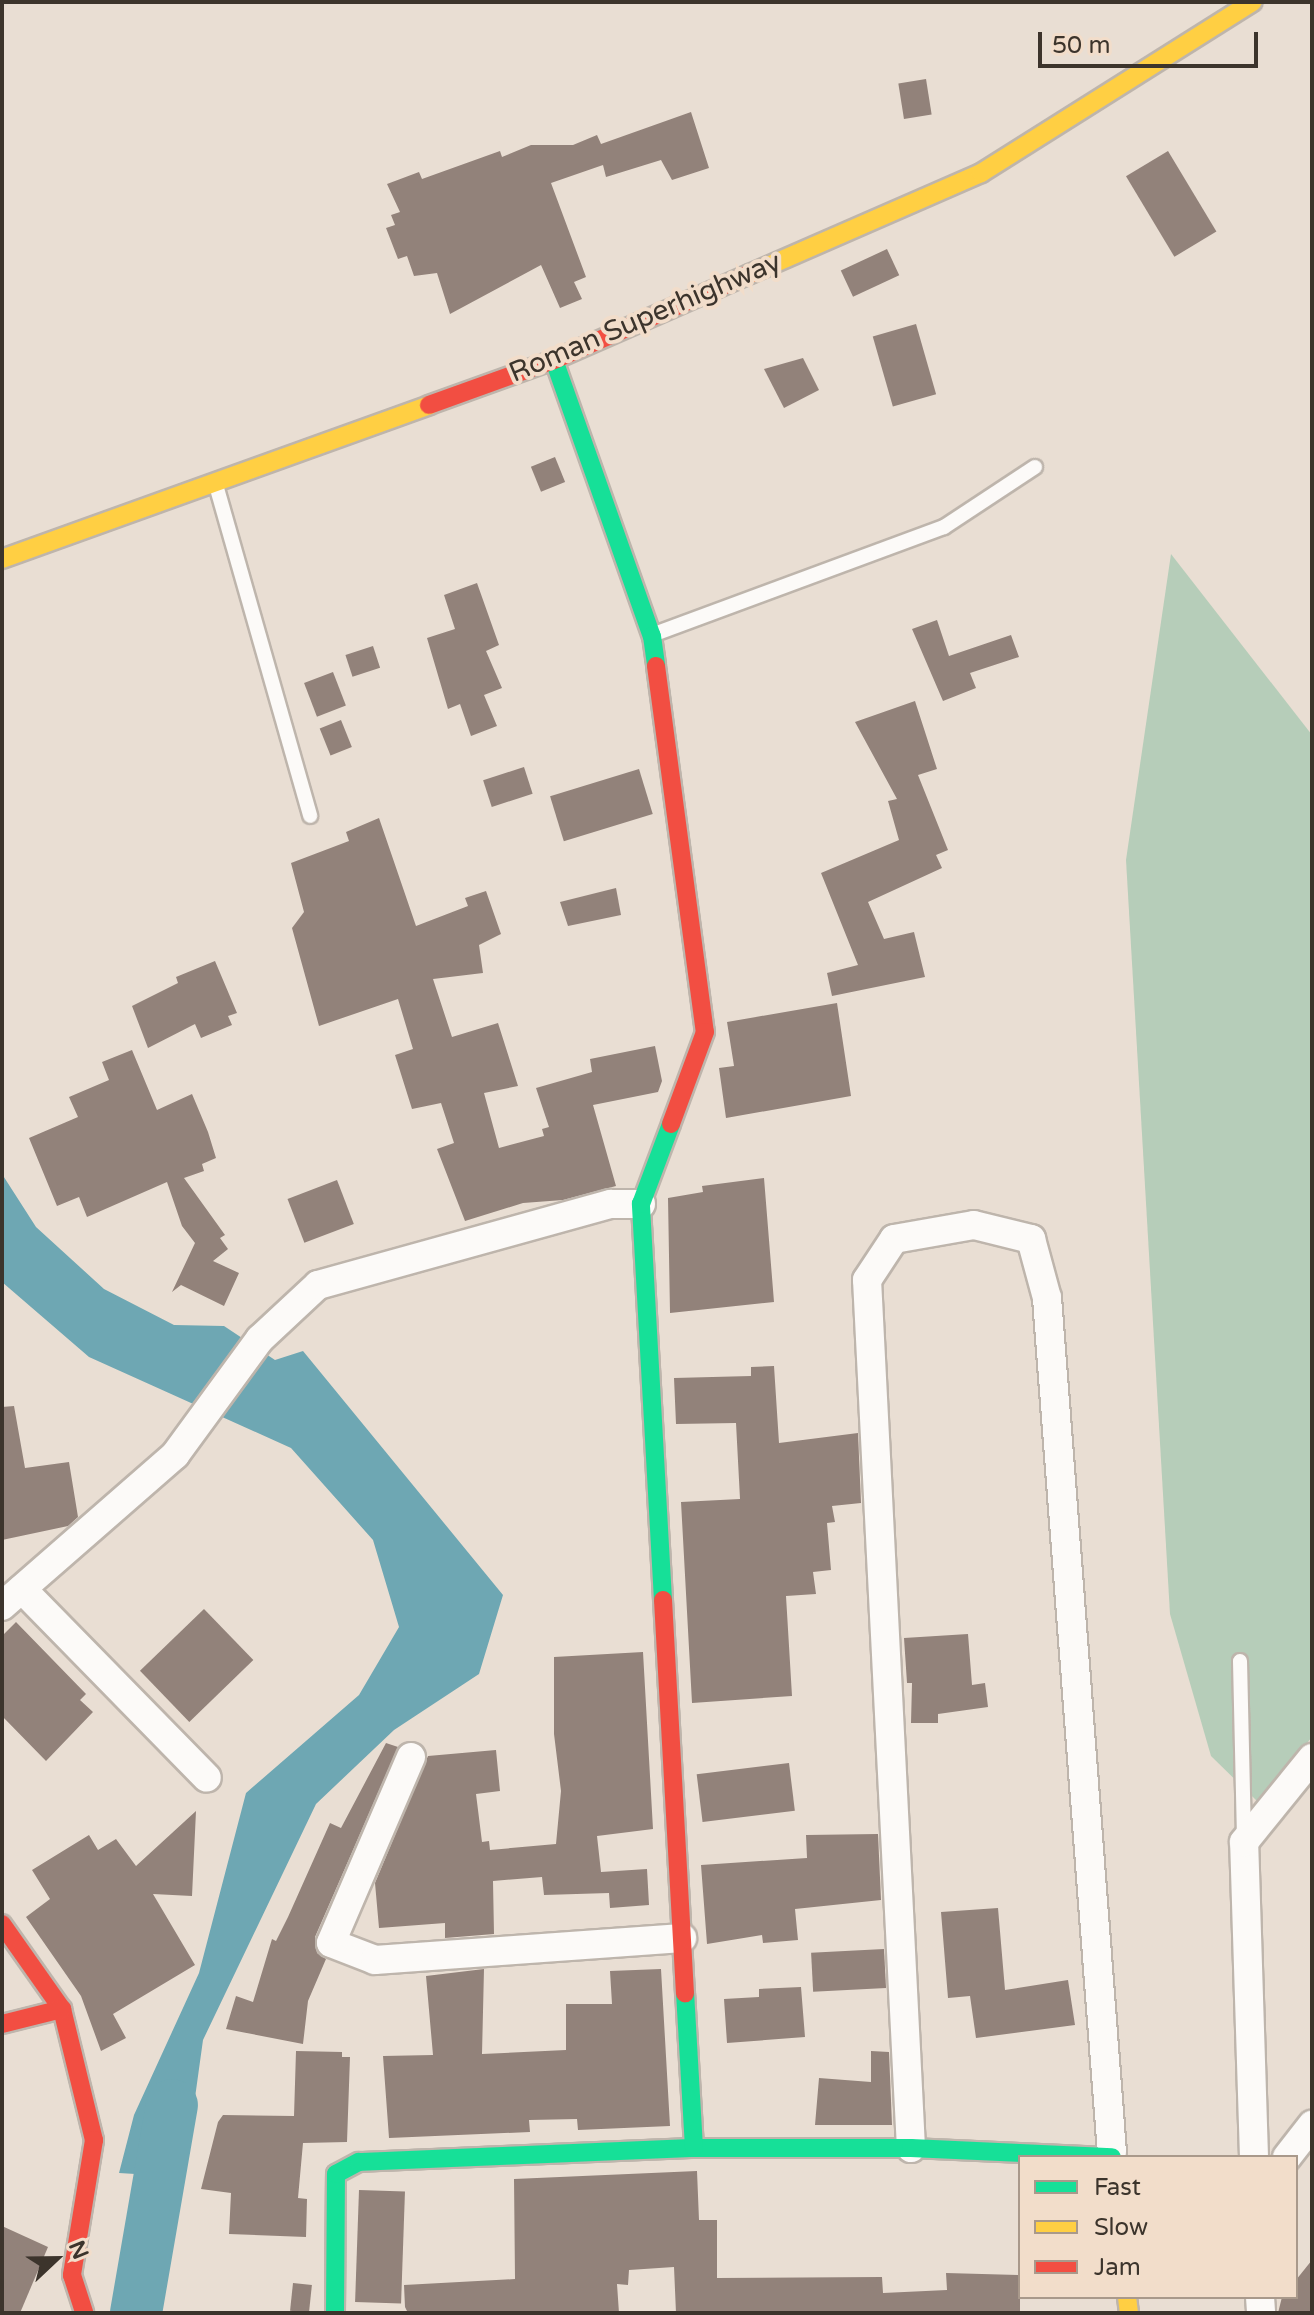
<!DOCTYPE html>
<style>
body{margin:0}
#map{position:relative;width:1314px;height:2315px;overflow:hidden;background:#e9ded3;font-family:"Varela Round",sans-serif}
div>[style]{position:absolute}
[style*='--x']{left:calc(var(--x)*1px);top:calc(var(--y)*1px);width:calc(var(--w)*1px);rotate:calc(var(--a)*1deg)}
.green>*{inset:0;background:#b6cdb9}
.water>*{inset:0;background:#6ea7b3}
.river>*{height:52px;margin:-26px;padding:0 26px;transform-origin:26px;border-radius:26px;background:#6ea7b3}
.building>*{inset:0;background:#92827a;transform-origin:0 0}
.roads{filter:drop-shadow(2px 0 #beb5ac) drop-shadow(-2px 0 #beb5ac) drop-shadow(0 2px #beb5ac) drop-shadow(0 -2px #beb5ac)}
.lane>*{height:14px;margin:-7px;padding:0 7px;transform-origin:7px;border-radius:7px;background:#fcfaf8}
.street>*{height:28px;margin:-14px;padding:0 14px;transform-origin:14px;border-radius:14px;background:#fcfaf8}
.fast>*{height:18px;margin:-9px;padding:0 9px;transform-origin:9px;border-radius:9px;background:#16e098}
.slow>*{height:18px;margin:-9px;padding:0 9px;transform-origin:9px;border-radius:9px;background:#ffcf43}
.jam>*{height:18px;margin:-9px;padding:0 9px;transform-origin:9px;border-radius:9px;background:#f24e42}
span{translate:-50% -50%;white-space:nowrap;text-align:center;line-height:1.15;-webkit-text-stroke:8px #f2ddca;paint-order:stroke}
.street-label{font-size:28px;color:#3c342c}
.frame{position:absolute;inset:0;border:4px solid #3c342c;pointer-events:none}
.legend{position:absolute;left:1018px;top:2155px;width:280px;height:144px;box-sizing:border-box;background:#f2ddca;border:2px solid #a9998b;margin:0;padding:10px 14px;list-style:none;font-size:24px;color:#3c342c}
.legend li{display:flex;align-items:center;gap:16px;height:40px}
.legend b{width:40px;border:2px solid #a9998b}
.north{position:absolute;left:16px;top:2219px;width:80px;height:80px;-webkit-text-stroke:6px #f2ddca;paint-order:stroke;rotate:68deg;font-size:22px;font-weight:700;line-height:32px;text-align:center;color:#3c342c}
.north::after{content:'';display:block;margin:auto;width:28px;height:36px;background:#3c342c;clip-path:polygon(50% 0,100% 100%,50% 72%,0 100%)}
.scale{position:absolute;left:1038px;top:32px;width:220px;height:36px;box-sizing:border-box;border:4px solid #3c342c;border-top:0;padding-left:10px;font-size:24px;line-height:28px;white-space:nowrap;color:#3c342c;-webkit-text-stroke:6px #f2ddca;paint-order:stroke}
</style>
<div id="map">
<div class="green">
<div style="clip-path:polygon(1171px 554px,1312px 735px,1312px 1737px,1258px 1802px,1211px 1756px,1170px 1614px,1126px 860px)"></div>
</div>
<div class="water">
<div style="clip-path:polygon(2px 1174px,36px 1227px,104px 1289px,174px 1325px,224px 1326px,275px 1360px,303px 1351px,503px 1595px,479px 1674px,394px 1730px,316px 1804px,203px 2040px,184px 2177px,119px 2173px,134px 2115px,199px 1973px,246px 1793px,359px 1695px,399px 1627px,373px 1540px,291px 1448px,89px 1357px,2px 1282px)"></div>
</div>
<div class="river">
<div style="--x:136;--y:2313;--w:211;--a:-80.2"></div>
</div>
<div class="building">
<div style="left:926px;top:79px;width:36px;height:28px;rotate:81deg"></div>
<div style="clip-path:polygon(691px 112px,709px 168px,672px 180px,661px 160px,606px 177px,603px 165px,551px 183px,586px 277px,574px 282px,582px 299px,560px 308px,541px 265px,450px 314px,437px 273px,414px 276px,407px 256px,398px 259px,386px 228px,395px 225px,391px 215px,400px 212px,387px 184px,419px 172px,422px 179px,500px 151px,502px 157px,531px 145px,573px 145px,597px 135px,601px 144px)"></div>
<div style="left:1168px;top:151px;width:94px;height:49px;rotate:59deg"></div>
<div style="left:887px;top:249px;width:29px;height:51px;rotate:65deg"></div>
<div style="left:916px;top:324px;width:73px;height:45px;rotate:74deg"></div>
<div style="clip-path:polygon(803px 358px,819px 390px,784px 408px,764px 369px)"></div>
<div style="left:555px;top:457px;width:27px;height:26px;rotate:68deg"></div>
<div style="clip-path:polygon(477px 583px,499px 645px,486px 651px,502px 688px,484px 695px,497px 726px,471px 736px,460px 704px,448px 709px,427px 638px,455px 629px,444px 595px)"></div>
<div style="clip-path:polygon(937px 620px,949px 656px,1011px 635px,1019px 657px,970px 673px,976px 688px,943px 701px,912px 629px)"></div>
<div style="left:373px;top:646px;width:23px;height:29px;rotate:72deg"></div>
<div style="left:333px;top:672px;width:36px;height:31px;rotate:69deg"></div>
<div style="clip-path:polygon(915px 701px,937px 769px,918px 775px,948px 850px,936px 855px,942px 868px,868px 902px,884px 939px,914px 932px,925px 977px,832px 996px,827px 973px,858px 965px,821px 873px,899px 840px,888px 801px,897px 799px,855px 722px)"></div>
<div style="left:341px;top:720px;width:29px;height:23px;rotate:68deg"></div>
<div style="left:524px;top:767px;width:28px;height:43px;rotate:72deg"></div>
<div style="left:639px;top:769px;width:47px;height:93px;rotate:73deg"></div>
<div style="clip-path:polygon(379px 818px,416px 926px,468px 906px,465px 898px,486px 891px,501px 934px,479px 945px,483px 973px,433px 979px,452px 1037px,498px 1023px,518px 1086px,484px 1093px,499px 1148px,544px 1136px,542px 1129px,549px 1127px,536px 1088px,592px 1072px,590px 1059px,655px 1046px,662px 1081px,658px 1092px,593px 1105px,616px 1186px,563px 1200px,523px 1203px,465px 1221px,437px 1149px,454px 1143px,441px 1103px,412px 1109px,395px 1055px,413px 1049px,398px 999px,319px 1026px,292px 928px,304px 912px,291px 863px,349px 841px,346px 832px)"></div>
<div style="clip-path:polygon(616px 888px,621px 915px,568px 926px,560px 902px)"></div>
<div style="clip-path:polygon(215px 961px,237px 1013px,228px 1016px,232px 1025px,201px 1038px,195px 1024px,148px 1048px,132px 1006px,178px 983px,176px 977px)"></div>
<div style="clip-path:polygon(837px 1003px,851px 1096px,726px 1118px,719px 1068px,734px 1066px,727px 1022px)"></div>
<div style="clip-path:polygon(132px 1050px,157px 1110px,192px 1094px,208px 1132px,216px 1158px,202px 1164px,204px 1171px,184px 1178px,225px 1235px,220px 1238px,228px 1249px,213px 1261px,239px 1273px,224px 1306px,181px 1285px,172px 1292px,195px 1243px,182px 1226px,167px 1182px,87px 1217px,79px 1197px,57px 1206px,29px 1138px,78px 1117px,69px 1097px,109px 1080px,102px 1062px)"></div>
<div style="clip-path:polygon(764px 1178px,774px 1302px,670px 1313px,668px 1198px,703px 1192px,702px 1186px)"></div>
<div style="left:337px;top:1180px;width:47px;height:53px;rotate:69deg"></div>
<div style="clip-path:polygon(774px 1366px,779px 1443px,858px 1433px,861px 1503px,832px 1506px,835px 1522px,827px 1523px,831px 1570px,813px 1572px,816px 1594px,786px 1596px,792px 1696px,692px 1703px,681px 1502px,740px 1499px,736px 1423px,676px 1424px,674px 1378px,751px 1376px,751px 1367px)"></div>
<div style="clip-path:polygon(14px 1406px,25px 1468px,69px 1462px,78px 1517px,68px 1526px,2px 1540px,2px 1407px)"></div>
<div style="left:204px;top:1609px;width:71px;height:89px;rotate:46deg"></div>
<div style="clip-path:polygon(16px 1622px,86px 1694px,80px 1700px,93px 1712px,46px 1761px,2px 1716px,2px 1636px)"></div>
<div style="clip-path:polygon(968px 1634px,972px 1685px,985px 1683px,988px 1707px,938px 1714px,938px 1723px,911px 1723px,912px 1683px,907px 1683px,904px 1638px)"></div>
<div style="clip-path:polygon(643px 1652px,653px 1829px,597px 1836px,601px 1872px,647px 1869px,649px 1905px,610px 1908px,609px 1893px,544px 1895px,542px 1877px,493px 1881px,494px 1934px,445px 1938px,445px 1923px,379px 1928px,375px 1883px,428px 1756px,496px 1750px,500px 1791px,476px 1794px,482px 1842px,489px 1841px,490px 1850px,556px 1844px,561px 1791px,554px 1734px,554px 1657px)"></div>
<div style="clip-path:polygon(386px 1743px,398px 1747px,315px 1937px,317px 1953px,326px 1959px,308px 2001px,303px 2044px,226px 2029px,236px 1996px,253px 2002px,272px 1939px,276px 1941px,288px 1917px,330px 1823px,341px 1828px)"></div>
<div style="left:789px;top:1763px;width:48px;height:93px;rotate:83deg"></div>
<div style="clip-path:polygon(196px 1811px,192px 1896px,153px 1894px,195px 1965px,113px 2014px,126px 2038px,101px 2051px,81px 1996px,26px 1917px,50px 1899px,32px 1870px,89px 1835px,98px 1850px,116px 1839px,136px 1866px)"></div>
<div style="clip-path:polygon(878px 1834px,881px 1900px,795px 1909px,798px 1940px,763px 1943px,762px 1935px,707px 1944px,701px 1865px,807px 1858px,806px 1835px)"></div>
<div style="clip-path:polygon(998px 1908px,1005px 1990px,1068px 1980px,1075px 2025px,976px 2038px,970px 1996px,948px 1998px,941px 1912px)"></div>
<div style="left:884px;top:1949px;width:39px;height:73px;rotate:87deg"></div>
<div style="clip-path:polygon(484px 1969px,482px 2054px,566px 2050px,566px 2004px,612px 2004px,610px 1971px,661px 1969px,670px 2126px,578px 2130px,577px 2119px,529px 2120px,530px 2132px,389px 2138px,383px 2056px,433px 2055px,426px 1976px)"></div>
<div style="clip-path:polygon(801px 1987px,805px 2037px,727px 2043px,724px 1999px,759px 1997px,759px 1989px)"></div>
<div style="clip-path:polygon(296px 2051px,342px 2052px,342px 2057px,350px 2057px,347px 2142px,303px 2143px,298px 2198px,307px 2199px,306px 2237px,229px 2234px,231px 2193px,201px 2189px,218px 2122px,223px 2115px,294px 2116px)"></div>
<div style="clip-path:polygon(871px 2051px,889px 2052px,892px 2125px,815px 2125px,819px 2078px,871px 2082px)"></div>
<div style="clip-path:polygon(697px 2171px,699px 2220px,717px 2220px,717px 2278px,882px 2277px,883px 2293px,947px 2290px,946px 2273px,1020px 2275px,1020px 2313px,676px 2313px,674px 2267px,629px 2270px,628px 2285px,617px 2284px,619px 2313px,408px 2313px,405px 2307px,404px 2285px,515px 2279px,514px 2179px)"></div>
<div style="left:359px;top:2190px;width:46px;height:112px;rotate:2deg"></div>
<div style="clip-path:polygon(2px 2226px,48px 2247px,20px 2313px,2px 2313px)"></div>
<div style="clip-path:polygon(1312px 2260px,1312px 2313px,1278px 2313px,1282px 2297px,1296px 2297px,1296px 2280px)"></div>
<div style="left:293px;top:2283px;width:19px;height:28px;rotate:6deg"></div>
</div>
<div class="roads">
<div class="lane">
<div style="--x:216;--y:485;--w:344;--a:74.1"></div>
<div style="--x:652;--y:635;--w:311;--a:-20.3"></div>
<div style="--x:944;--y:527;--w:109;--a:-33.4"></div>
<div style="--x:1240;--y:1661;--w:176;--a:88.7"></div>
</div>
<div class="street">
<div style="--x:22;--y:1589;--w:264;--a:45.6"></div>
<div style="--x:2;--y:1606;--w:230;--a:-41.1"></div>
<div style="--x:175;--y:1455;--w:144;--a:-53.8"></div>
<div style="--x:260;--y:1339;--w:79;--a:-43"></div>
<div style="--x:318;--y:1285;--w:304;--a:-15.5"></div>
<div style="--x:611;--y:1204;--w:30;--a:0"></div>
<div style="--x:411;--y:1757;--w:202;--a:113.3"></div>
<div style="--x:331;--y:1943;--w:47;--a:21.1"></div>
<div style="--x:375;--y:1960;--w:308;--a:-4.1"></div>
<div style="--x:911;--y:2148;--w:869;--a:-92.9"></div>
<div style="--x:867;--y:1280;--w:49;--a:-56.6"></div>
<div style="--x:894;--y:1239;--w:81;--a:-9.9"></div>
<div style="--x:974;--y:1225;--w:59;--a:13.8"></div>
<div style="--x:1031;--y:1239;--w:61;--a:74.8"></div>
<div style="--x:1047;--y:1298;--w:857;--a:85.65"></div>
<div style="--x:1254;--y:2157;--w:315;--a:-91.8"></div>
<div style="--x:1244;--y:1842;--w:108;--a:-51"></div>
<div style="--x:1287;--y:2157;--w:41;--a:-52"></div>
<div style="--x:1260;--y:2297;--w:16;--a:86"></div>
</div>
<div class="fast">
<div style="--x:554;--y:360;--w:293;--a:70.5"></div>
<div style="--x:652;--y:636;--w:30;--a:82"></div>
<div style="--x:663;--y:1600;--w:397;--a:-93.2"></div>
<div style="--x:641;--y:1204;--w:85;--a:-69.4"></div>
<div style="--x:694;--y:2148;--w:217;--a:0"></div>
<div style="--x:911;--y:2148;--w:201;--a:2.6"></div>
<div style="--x:335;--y:2313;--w:139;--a:-89.6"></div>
<div style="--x:336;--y:2174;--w:26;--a:-28"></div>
<div style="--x:359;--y:2162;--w:335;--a:-2.4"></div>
<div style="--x:694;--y:2148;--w:155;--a:-93.3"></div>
</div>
<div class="slow">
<div style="--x:750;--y:274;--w:252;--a:-23.6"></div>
<div style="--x:981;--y:173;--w:321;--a:-32.2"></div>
<div style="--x:2;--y:559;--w:454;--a:-19.8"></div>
<div style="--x:1127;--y:2297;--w:16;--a:83"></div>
</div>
<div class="jam">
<div style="--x:429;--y:405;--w:133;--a:-19.8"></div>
<div style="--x:554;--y:360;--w:214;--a:-23.7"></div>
<div style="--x:656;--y:666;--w:369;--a:82.4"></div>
<div style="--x:705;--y:1032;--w:98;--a:110.3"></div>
<div style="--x:663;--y:1600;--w:394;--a:86.8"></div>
<div style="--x:2;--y:1924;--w:104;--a:54.8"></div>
<div style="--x:62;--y:2009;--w:135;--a:76.3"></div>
<div style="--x:94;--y:2140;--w:137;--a:99.3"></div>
<div style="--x:72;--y:2275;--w:40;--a:72"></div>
<div style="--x:2;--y:2024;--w:62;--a:-14"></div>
</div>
</div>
<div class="street-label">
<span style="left:645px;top:317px;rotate:-23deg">Roman Superhighway</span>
</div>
<div class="frame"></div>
<ul class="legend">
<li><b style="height:10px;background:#16e098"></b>Fast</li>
<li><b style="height:10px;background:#ffcf43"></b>Slow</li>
<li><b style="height:10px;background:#f24e42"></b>Jam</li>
</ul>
<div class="north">N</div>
<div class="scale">50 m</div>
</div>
